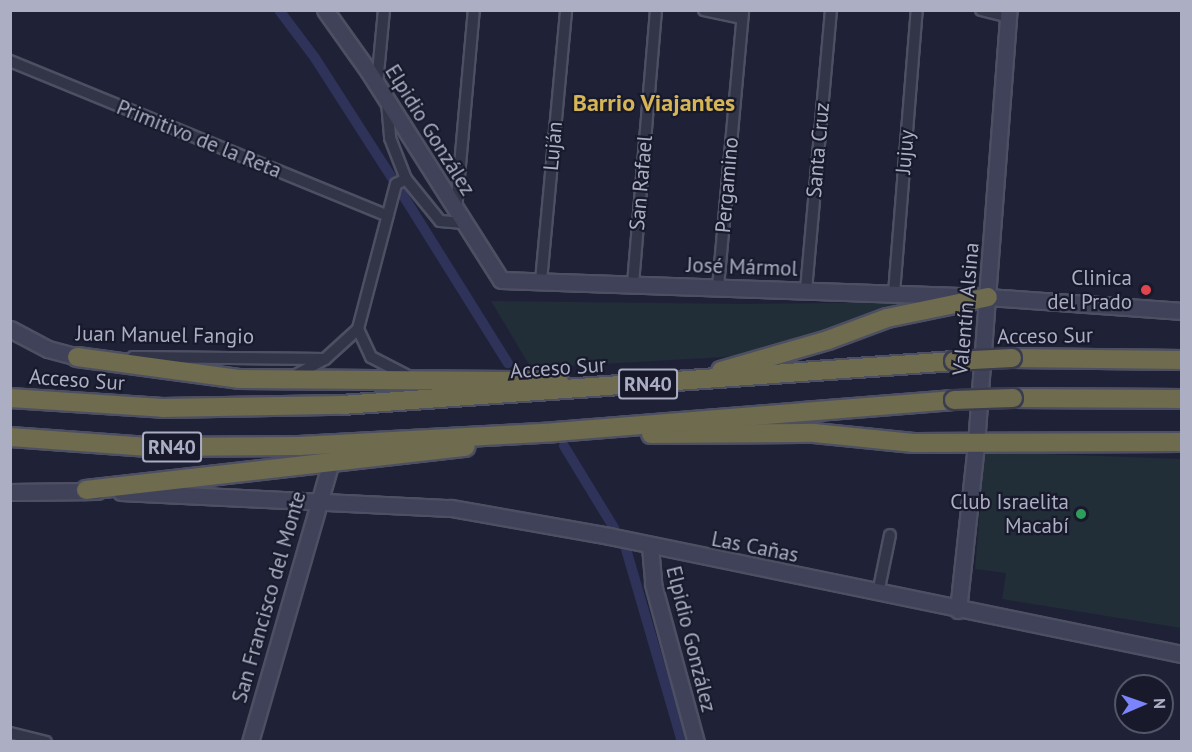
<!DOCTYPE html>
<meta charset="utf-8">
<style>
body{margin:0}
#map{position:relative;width:1192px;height:752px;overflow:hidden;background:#1f2237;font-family:"PT Sans",sans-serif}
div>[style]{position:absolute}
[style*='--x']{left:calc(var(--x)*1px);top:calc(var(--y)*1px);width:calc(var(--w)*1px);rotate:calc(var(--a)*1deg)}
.green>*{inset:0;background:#212e38}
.canal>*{height:10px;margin:-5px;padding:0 5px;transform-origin:5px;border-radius:5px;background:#2f335a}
.roads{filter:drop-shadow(2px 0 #4d4f62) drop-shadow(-2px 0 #4d4f62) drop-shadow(0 2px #4d4f62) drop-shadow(0 -2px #4d4f62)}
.street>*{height:10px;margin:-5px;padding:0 5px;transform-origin:5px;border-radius:5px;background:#323447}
.secondary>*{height:15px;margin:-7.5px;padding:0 7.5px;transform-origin:7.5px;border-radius:7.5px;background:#40425a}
.highway>*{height:18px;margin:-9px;padding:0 9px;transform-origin:9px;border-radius:9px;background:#6e6b4f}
.bridges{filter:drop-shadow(2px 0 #3a3c4f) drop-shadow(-2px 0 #3a3c4f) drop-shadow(0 2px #3a3c4f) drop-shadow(0 -2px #3a3c4f)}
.highway-bridge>*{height:18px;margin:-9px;padding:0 9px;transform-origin:9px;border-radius:9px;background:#6e6b4f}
.dots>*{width:16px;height:16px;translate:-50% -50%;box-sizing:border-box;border:3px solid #181a2c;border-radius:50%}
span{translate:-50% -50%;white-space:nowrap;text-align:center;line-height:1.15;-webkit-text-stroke:4.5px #181a2c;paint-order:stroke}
.shield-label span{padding:2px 4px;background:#181a2c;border:2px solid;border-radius:4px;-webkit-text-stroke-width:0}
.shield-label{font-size:20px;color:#acaec4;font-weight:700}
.street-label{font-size:21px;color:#acaec4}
.poi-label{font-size:21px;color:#acaec4}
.right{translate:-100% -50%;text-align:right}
.quarter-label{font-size:24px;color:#d5b556;font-weight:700}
.frame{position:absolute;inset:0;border:12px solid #acaec4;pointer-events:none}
.north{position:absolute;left:1114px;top:674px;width:60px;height:60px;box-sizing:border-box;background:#181a2c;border:2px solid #535569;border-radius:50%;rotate:88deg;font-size:16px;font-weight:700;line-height:24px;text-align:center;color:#acaec4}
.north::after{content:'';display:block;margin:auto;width:21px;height:27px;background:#7b84fa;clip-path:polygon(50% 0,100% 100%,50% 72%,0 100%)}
</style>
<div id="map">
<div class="green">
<div style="clip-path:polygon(491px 301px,744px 304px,926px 302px,829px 328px,782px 349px,741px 356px,531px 368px)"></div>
<div style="clip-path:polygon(985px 452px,1181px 459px,1181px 628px,1002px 599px,1006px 573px,975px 569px)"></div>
</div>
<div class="canal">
<div style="--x:279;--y:10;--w:60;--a:53.1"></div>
<div style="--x:315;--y:58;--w:143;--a:57.3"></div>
<div style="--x:401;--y:192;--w:202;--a:58"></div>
<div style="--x:564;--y:446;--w:96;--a:58.6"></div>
<div style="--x:626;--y:549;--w:201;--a:73.8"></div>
</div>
<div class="roads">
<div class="street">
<div style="--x:704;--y:10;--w:39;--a:12"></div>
<div style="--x:981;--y:10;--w:29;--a:14"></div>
<div style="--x:10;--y:61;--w:408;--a:22.3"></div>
<div style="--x:377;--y:84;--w:74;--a:-84.6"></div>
<div style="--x:387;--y:102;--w:36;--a:85"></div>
<div style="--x:390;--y:138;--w:44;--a:68.7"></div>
<div style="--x:406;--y:179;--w:54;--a:51"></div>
<div style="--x:440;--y:221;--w:23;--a:5"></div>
<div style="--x:406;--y:179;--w:11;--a:153"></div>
<div style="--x:396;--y:184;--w:150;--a:104.7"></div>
<div style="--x:358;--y:329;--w:31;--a:65"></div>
<div style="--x:371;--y:357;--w:42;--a:27.2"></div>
<div style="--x:456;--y:210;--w:201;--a:-84.9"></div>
<div style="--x:541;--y:281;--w:272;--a:-84.7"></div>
<div style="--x:633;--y:284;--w:275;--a:-85.2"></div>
<div style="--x:718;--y:287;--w:278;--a:-84.8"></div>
<div style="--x:806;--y:290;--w:281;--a:-84.9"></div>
<div style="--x:894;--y:293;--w:284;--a:-85.4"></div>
<div style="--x:133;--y:357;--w:192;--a:0.6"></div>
<div style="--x:294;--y:376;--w:35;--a:-29"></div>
<div style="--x:325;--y:359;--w:45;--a:-42.3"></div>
<div style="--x:878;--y:593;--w:59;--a:-78.3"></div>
<div style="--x:10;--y:733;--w:37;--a:14"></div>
</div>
<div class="secondary">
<div style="--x:325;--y:10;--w:76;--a:54.6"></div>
<div style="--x:369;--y:72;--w:246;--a:57.6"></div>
<div style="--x:501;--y:280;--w:487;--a:2"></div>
<div style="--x:988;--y:297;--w:195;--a:4.1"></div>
<div style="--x:10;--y:329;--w:43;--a:27.8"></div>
<div style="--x:48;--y:349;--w:30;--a:15"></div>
<div style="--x:10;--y:492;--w:87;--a:-0.7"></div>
<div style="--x:121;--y:492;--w:330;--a:2.8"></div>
<div style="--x:451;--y:508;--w:160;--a:10"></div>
<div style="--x:609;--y:536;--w:585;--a:11.64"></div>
<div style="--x:650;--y:546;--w:38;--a:85"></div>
<div style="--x:653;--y:584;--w:164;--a:74.8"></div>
<div style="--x:958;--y:610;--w:167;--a:-83.8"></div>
<div style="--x:976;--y:444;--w:435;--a:-85.7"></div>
<div style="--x:250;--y:742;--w:288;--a:-73.9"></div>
</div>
<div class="highway">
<div style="--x:77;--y:357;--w:163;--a:7.7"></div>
<div style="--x:239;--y:379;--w:320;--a:0.4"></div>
<div style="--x:1012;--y:358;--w:170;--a:0.7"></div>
<div style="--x:721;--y:371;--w:111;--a:-16.2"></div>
<div style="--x:828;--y:340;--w:63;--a:-20.4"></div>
<div style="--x:887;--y:318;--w:103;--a:-11.7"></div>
<div style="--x:10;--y:398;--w:153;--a:3.7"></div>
<div style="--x:163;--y:408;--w:179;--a:-1"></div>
<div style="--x:342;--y:405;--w:614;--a:-4.11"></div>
<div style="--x:1013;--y:398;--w:169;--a:0.3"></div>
<div style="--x:651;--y:434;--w:163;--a:-0.4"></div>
<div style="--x:814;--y:433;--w:100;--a:5.7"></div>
<div style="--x:914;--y:443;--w:268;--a:-0.2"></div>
<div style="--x:10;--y:437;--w:139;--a:4.1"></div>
<div style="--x:149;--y:447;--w:150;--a:-0.4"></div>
<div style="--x:299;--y:446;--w:256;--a:-3.1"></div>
<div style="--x:555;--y:432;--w:400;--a:-4.6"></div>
<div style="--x:86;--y:490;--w:382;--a:-6.5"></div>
</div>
</div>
<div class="bridges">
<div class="highway-bridge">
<div style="--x:954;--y:361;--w:58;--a:-3"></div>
<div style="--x:954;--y:400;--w:59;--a:-1.9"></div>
</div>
</div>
<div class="dots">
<div style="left:1146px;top:290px;background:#e0444e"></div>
<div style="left:1081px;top:514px;background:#2e9e5b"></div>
</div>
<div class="shield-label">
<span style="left:648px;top:384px">RN40</span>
<span style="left:172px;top:447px">RN40</span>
</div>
<div class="street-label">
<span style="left:430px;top:130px;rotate:58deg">Elpidio González</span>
<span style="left:199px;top:139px;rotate:22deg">Primitivo de la Reta</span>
<span style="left:553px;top:146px;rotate:-85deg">Luján</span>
<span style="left:818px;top:150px;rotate:-85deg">Santa Cruz</span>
<span style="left:905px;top:152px;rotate:-85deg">Jujuy</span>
<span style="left:641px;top:183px;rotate:-85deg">San Rafael</span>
<span style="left:727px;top:185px;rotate:-85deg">Pergamino</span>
<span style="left:742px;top:267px;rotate:2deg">José Mármol</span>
<span style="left:966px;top:309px;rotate:-85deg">Valentín Alsina</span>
<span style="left:165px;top:335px;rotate:1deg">Juan Manuel Fangio</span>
<span style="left:1045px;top:336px;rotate:-1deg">Acceso Sur</span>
<span style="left:558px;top:368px;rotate:-4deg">Acceso Sur</span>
<span style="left:77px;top:380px;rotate:4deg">Acceso Sur</span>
<span style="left:755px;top:547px;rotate:11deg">Las Cañas</span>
<span style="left:269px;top:597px;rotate:-74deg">San Francisco del Monte</span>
<span style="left:691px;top:639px;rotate:76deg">Elpidio González</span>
</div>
<div class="poi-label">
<span class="right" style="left:1132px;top:290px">Clinica<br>del Prado</span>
<span class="right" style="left:1069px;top:514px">Club Israelita<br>Macabí</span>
</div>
<div class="quarter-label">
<span style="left:654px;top:103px">Barrio Viajantes</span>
</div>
<div class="frame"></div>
<div class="north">N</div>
</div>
